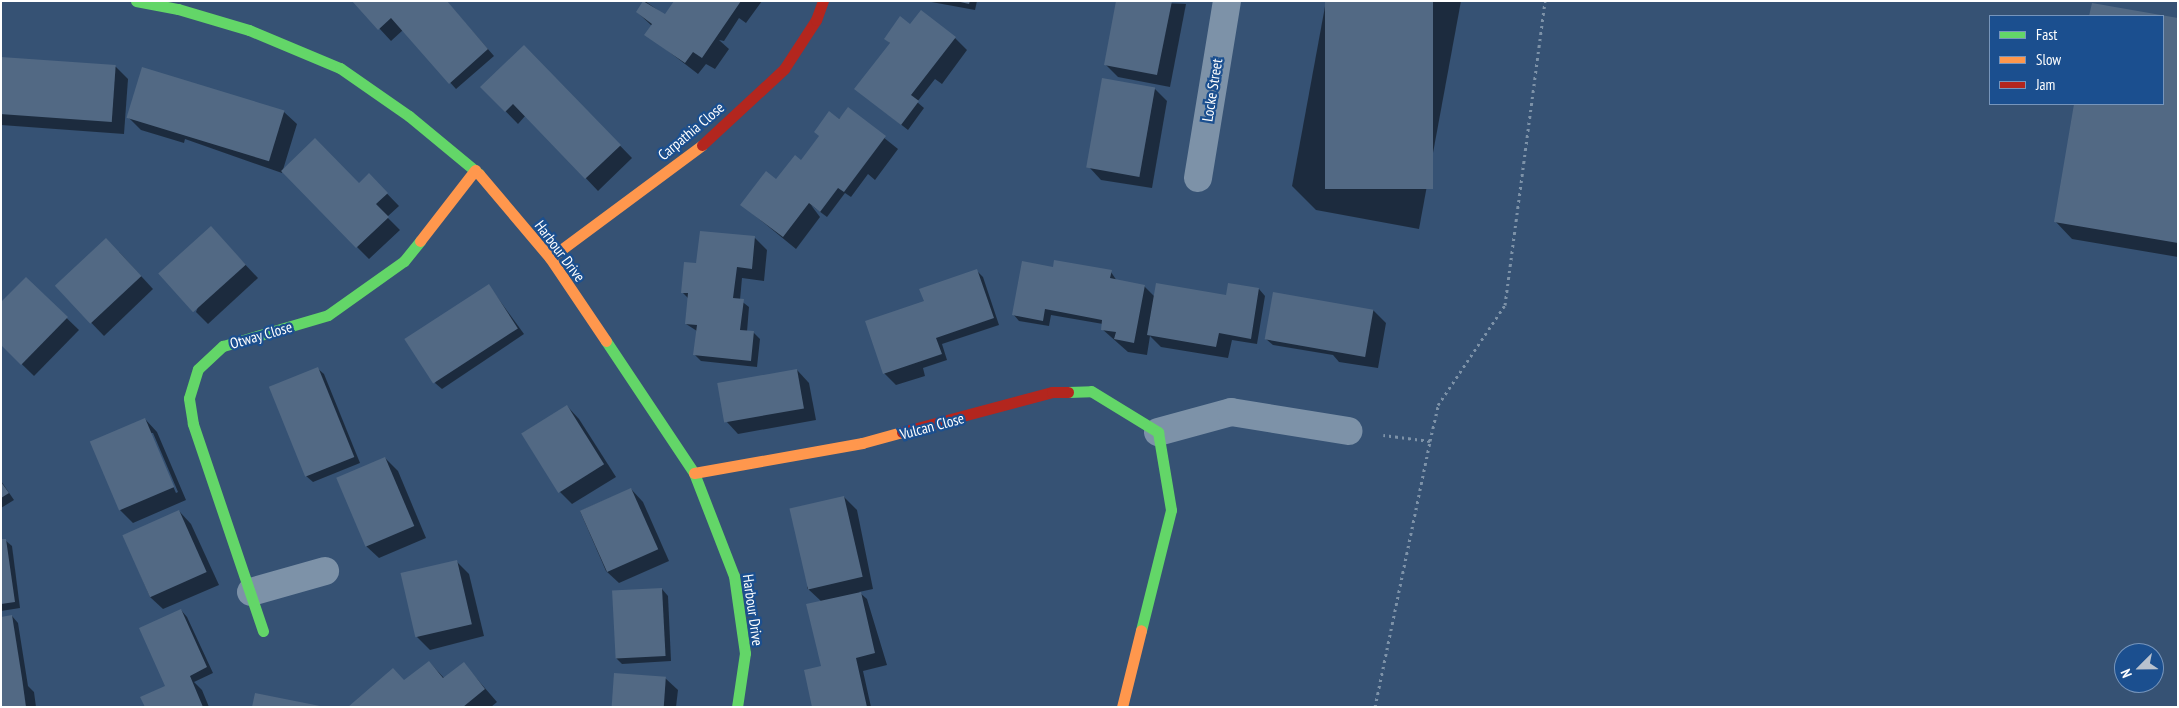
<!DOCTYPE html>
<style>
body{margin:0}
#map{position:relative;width:2179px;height:708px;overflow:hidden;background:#365274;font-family:"PT Sans Narrow",sans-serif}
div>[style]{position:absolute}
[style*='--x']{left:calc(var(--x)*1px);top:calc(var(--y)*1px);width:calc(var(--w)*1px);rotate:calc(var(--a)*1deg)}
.shadow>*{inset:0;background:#0007}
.building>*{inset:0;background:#526984;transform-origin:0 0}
.path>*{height:3px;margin-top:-1.5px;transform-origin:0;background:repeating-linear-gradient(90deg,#7d92a8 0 2.5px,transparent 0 6.5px)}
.street>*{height:28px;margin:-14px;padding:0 14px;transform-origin:14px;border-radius:14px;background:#7d92a8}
.fast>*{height:11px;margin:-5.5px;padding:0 5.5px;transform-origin:5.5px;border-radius:5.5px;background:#63d668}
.slow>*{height:11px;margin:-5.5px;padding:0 5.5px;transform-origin:5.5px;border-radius:5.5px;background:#ff974d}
.jam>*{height:11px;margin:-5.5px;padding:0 5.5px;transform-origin:5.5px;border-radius:5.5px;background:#b3261e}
span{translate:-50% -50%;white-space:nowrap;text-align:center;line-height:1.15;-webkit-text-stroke:4.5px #1b4f8f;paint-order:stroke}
.street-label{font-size:15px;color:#fff}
.frame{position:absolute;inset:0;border:2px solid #fff;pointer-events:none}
.legend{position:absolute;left:1989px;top:15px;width:175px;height:90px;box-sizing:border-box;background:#1b4f8f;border:1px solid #7695bc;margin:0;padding:6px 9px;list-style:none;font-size:15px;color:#fff}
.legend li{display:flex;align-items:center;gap:10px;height:25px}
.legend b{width:25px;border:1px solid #7695bc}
.north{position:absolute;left:2114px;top:643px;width:50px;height:50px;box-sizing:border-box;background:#1b4f8f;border:1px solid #7695bc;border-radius:50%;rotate:247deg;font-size:14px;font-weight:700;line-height:20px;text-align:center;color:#fff}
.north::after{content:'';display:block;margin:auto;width:18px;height:22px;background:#b9c2ce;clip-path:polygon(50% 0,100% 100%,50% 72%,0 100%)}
</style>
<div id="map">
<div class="shadow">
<div style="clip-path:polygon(354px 1px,446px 1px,494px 56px,456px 89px,403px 30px,391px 41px)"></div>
<div style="clip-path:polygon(645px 1px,666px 16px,676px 1px,762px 1px,746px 23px,739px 18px,724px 41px,719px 40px,729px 49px,715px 69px,706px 64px,698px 74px,646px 34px,652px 26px,637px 12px)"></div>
<div style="clip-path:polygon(926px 1px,977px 1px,975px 10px)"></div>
<div style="clip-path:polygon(1117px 1px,1186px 4px,1170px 87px,1118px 77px,1105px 64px)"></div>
<div style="clip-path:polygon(1326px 1px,1461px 1px,1419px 229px,1316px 210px,1292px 186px)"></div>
<div style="clip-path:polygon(2093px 4px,2161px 16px,2091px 16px)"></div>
<div style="clip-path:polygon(2163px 17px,2178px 19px,2178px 257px,2072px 239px,2055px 221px,2075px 104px,2163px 104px)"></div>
<div style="clip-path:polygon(910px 26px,955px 38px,967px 50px,942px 84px,935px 79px,917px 102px,924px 108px,908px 130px,856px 89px,891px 44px,885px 38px)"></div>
<div style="clip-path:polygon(1px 59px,116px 67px,128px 79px,124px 134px,1px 125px)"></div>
<div style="clip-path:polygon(482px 87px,598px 123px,632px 158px,598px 191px,526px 115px,518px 124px)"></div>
<div style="clip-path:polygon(1154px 88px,1167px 101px,1152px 188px,1101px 180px,1089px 167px)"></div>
<div style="clip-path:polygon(848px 109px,898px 149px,875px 180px,868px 174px,851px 197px,845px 193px,827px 217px,811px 205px,820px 217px,796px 249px,742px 205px,801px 161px)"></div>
<div style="clip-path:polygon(284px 112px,297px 124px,282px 173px,185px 139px,184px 143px,141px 130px,128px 117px)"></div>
<div style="clip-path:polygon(369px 175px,399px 206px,387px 217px,400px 230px,369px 259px,357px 247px)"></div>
<div style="clip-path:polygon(755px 238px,767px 250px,764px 281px,742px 278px,740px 300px,749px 307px,747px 332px,753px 332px,760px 339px,757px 367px,701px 361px,695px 355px,697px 331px,686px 324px,689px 299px,682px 292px,697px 264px)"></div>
<div style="clip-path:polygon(223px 241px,258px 278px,208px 324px,196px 312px)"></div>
<div style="clip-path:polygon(119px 252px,153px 289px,104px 336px,56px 286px)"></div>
<div style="clip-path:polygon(1054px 268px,1111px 272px,1117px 281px,1144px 286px,1155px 297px,1226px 297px,1259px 289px,1265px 296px,1257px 344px,1232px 340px,1228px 358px,1161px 347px,1150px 336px,1147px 355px,1128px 352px,1102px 329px,1103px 324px,1051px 315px,1049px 326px,1019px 321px,1013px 314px)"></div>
<div style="clip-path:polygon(977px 271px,983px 277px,999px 325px,942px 344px,947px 360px,923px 368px,925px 376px,896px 385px,884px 373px,925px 302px)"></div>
<div style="clip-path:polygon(26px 279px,79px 330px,34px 376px,1px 344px)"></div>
<div style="clip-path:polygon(489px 286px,524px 334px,442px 389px,435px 383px)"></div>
<div style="clip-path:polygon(1373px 310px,1386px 323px,1378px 368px,1339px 362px,1333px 355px,1273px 345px,1266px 339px)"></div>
<div style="clip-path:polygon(317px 368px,324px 374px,360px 463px,313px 482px,306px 476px)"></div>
<div style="clip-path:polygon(797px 370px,809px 383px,816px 420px,738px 434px,726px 421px)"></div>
<div style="clip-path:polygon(567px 406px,579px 419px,616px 477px,572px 504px,560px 492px,523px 433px)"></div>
<div style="clip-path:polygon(evenodd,145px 419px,157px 432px,186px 500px,133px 523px,120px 510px,145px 419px,150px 433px,153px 433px,178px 492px,176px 493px,150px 433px)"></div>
<div style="clip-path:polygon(385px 458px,398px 471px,426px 538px,379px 558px,366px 546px)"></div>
<div style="clip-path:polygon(1px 481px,14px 500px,1px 508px)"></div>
<div style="clip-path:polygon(631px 489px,643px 502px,669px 561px,619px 583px,606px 571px,580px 511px)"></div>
<div style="clip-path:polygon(844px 497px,857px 510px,873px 589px,859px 592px,867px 599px,887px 665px,863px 671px,871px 707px,813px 707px,824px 667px,822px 602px,807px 588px)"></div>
<div style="clip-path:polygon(179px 511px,191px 524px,219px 585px,163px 609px,150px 597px,124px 536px)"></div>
<div style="clip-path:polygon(5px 540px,12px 546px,20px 608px,1px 611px,1px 541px)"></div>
<div style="clip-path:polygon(456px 561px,469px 574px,484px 636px,430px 650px,417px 637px)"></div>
<div style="clip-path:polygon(662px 589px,668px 596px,671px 661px,622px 664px,616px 658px)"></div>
<div style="clip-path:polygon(181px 610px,187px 617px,213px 673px,194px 682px,202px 690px,209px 707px,146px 707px,166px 687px)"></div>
<div style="clip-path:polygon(12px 616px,18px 623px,28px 686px,34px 692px,36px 707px,1px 707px)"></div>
<div style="clip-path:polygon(429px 662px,445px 679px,464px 664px,497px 702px,491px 707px,350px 707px,404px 682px)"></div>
<div style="clip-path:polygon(665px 678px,678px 690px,676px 707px,613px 707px)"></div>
</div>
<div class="building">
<div style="clip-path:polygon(352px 1px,447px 1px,488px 49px,449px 84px,391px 18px,378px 30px)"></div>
<div style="clip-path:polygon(643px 1px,665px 14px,674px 1px,741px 1px,702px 58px,693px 52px,685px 63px,644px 35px,652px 24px,636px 12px)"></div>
<div style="clip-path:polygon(956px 1px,970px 1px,969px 4px)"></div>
<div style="clip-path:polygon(1116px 1px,1172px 1px,1157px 75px,1104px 65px)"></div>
<div style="left:1325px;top:1px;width:108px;height:188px"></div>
<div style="clip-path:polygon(2092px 3px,2178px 18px,2178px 243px,2054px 222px,2074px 104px,2163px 104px,2163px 16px,2089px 16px)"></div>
<div style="clip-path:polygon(921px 10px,956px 37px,911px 95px,919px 101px,901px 125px,854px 89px,890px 43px,884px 39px,900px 16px,910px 24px)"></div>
<div style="clip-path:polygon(524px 45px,621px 145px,585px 179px,513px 104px,505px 112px,480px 87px)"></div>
<div style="left:1px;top:57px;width:115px;height:57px;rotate:4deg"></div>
<div style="left:142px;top:67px;width:149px;height:53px;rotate:17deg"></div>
<div style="left:1102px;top:78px;width:54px;height:91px;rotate:10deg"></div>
<div style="clip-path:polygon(848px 107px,886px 136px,844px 192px,838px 188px,820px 212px,809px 203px,783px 237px,740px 205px,766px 171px,776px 179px,795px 155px,801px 160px,819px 136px,814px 132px,829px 111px,839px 119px)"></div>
<div style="clip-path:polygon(315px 138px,359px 183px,369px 173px,388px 193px,376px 204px,389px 217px,356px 248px,281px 171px)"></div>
<div style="left:211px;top:226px;width:52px;height:71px;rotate:48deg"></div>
<div style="clip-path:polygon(700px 231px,755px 236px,752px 269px,737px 267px,733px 298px,744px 299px,740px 330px,754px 331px,751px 361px,693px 355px,697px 325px,685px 324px,688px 293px,681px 293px,684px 262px,696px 263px)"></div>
<div style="left:106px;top:238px;width:52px;height:70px;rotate:47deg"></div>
<div style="clip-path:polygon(1054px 260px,1112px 270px,1110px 278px,1145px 285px,1134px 343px,1114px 339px,1116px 332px,1101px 330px,1102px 320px,1045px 309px,1043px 321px,1012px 315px,1022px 261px,1053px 267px)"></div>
<div style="clip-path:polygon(977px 269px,994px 318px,936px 338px,942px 354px,883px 374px,865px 321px,924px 301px,919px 289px)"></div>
<div style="clip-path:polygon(26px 277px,68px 317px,21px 365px,1px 345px,1px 302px)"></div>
<div style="clip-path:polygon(1156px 283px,1226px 295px,1228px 283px,1259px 288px,1251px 339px,1219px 333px,1216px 347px,1147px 335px)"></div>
<div style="left:489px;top:284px;width:53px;height:101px;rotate:57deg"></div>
<div style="left:1273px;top:292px;width:102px;height:48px;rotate:10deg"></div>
<div style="left:318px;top:367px;width:97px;height:53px;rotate:68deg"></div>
<div style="left:797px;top:369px;width:40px;height:81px;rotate:80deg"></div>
<div style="left:567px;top:405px;width:70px;height:54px;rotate:58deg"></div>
<div style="left:145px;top:418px;width:75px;height:60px;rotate:67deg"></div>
<div style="left:385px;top:457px;width:75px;height:53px;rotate:67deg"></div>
<div style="clip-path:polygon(1px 482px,9px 493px,1px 498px)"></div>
<div style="left:631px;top:488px;width:67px;height:56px;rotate:66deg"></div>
<div style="left:844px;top:496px;width:83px;height:56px;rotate:77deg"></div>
<div style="left:179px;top:510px;width:68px;height:62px;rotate:66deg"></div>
<div style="clip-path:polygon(1px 539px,6px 539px,15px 602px,1px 604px)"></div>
<div style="left:457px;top:560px;width:66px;height:58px;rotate:77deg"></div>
<div style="left:662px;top:588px;width:68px;height:50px;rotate:87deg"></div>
<div style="clip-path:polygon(861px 592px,875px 653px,856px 658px,867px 707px,812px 707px,804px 670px,821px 666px,806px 604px)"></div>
<div style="clip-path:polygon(181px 609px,207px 667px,190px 676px,203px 707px,145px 707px,140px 697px,165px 686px,139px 628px)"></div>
<div style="clip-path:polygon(12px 615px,22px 678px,26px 707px,1px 707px,1px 617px)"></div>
<div style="clip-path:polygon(429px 661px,443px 678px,464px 662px,485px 689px,463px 707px,348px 707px,393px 668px,404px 680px)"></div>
<div style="left:614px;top:673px;width:52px;height:34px;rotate:4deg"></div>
<div style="clip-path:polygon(255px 693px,320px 706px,320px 707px,252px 707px)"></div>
</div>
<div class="path">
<div style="--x:1430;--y:441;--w:37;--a:-77"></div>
<div style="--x:1438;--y:405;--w:120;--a:-56.2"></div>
<div style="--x:1505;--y:305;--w:307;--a:-82.5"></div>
<div style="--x:1375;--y:707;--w:272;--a:-78.3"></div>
<div style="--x:1430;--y:441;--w:47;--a:-172.7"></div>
</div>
<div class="street">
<div style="--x:1198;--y:178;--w:179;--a:-80.7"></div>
<div style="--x:1158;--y:432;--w:76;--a:-15.3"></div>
<div style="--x:1231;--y:412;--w:119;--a:9.2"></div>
<div style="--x:251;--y:592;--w:77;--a:-15.8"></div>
</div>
<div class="fast">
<div style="--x:136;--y:1;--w:43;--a:10.8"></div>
<div style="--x:178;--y:9;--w:74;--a:16.5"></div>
<div style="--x:249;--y:30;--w:99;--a:22.7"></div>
<div style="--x:340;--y:68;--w:84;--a:34.8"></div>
<div style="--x:409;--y:116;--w:91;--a:39.6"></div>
<div style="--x:606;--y:341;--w:159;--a:56.3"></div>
<div style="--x:694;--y:473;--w:110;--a:68.8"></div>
<div style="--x:734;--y:576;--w:78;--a:81.9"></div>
<div style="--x:745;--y:653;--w:55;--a:98.4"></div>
<div style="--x:1068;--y:392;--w:23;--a:-2"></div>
<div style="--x:1091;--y:391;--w:79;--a:31.5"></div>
<div style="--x:1158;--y:432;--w:79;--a:80.5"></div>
<div style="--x:1171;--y:510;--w:124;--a:104"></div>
<div style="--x:263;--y:631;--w:219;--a:-108.7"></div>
<div style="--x:193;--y:424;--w:26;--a:-99"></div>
<div style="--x:189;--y:398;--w:30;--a:-73"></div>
<div style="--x:198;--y:369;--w:34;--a:-43"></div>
<div style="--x:223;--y:346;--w:109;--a:-16.4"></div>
<div style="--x:328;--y:315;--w:93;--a:-35.4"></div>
<div style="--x:404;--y:261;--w:26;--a:-51"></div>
</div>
<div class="slow">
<div style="--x:479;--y:174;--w:110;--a:49.8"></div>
<div style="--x:550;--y:258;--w:100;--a:56"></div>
<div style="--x:420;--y:241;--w:90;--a:-52.2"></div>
<div style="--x:550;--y:258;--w:189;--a:-36.6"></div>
<div style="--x:694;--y:473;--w:171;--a:-10.1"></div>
<div style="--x:862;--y:443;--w:41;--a:-15.4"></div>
<div style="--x:1122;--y:707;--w:79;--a:-76.1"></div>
</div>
<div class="jam">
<div style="--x:702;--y:145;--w:112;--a:-42.8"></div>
<div style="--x:784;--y:69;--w:59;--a:-56.9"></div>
<div style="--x:816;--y:20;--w:20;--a:-70"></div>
<div style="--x:902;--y:432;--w:155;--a:-14.9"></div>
<div style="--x:1052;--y:392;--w:16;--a:0"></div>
</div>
<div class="street-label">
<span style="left:1212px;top:90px;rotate:-81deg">Locke Street</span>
<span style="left:691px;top:131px;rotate:-40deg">Carpathia Close</span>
<span style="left:560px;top:251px;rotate:53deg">Harbour Drive</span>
<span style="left:261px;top:335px;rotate:-16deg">Otway Close</span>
<span style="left:932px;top:426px;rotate:-15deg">Vulcan Close</span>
<span style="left:753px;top:610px;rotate:82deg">Harbour Drive</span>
</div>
<div class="frame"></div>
<ul class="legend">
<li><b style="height:6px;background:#63d668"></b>Fast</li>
<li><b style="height:6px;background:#ff974d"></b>Slow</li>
<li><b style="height:6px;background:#b3261e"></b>Jam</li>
</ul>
<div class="north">N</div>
</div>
